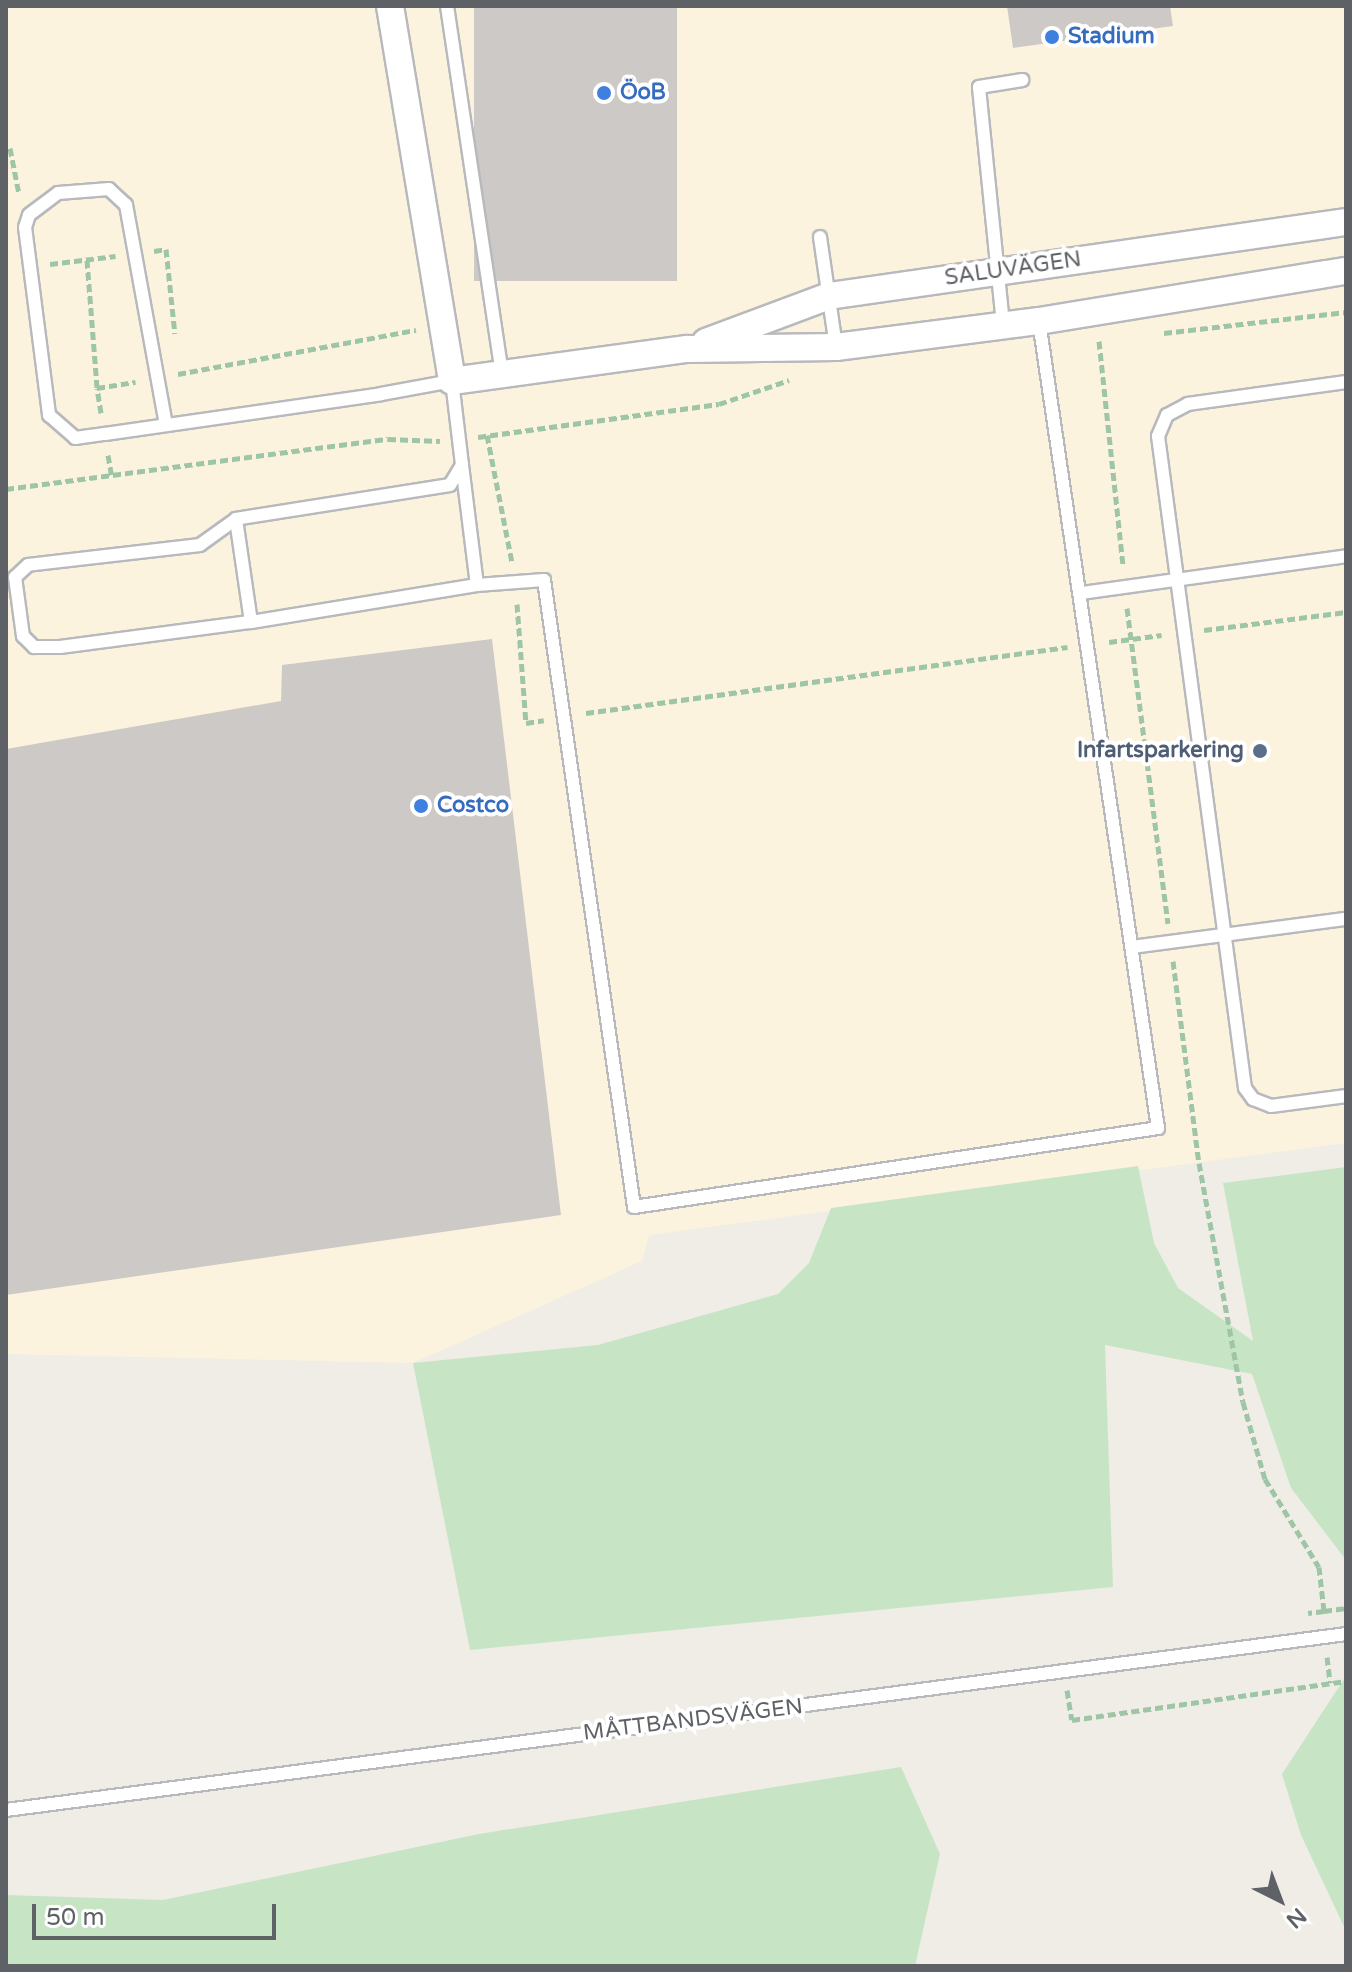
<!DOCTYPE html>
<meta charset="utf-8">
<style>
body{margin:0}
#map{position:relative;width:1352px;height:1972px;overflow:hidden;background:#efede6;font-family:"Varela Round",sans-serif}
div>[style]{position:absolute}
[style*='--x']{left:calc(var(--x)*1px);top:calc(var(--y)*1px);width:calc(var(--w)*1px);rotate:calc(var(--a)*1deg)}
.commercial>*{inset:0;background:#fcf3df}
.green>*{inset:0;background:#c7e5c5}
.building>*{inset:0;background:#cdc9c6;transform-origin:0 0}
.path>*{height:5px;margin-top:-2.5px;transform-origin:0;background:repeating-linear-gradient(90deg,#9ec6a6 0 8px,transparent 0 12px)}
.roads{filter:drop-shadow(2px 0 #b7b9bc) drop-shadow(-2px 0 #b7b9bc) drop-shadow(0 2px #b7b9bc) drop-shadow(0 -2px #b7b9bc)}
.lane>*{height:12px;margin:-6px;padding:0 6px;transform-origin:6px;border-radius:6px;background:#fff}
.street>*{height:26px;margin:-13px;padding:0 13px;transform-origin:13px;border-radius:13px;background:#fff}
.dots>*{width:22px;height:22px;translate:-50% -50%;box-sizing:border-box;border:4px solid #fff;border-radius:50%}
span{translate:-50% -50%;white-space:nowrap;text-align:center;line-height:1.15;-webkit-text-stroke:8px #fff;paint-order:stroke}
.shop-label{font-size:22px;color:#366cbe;font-weight:700}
.left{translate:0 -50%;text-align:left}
.street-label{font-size:22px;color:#5e6266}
.service-label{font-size:22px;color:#4e5e75;font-weight:700}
.right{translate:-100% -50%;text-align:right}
.frame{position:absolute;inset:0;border:8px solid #5e6266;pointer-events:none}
.north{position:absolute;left:1240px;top:1860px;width:80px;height:80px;-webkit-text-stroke:6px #fff;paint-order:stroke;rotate:138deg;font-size:22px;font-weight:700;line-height:32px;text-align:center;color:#5e6266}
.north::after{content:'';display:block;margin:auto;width:28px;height:36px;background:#5e6266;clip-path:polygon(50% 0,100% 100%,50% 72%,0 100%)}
.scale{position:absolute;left:32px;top:1904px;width:244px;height:36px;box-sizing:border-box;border:4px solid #5e6266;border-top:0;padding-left:10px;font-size:24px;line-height:28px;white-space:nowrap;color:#5e6266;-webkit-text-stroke:6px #fff;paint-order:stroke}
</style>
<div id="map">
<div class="commercial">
<div style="clip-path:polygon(6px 6px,1346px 6px,1346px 1143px,649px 1235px,642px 1261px,413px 1363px,6px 1354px)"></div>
</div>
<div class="green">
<div style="clip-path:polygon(1138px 1166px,1154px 1243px,1178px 1288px,1253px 1341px,1223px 1183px,1346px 1167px,1346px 1560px,1291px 1488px,1252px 1374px,1105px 1345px,1113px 1587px,470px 1650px,413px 1363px,598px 1345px,778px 1294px,809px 1263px,831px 1208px)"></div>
<div style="clip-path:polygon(1346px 1676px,1346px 1931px,1301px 1835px,1282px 1774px)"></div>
<div style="clip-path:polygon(901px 1767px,940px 1854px,915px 1966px,6px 1966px,6px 1895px,163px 1900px,479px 1834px)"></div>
</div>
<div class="building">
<div style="left:474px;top:6px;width:203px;height:275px"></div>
<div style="clip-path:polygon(1007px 6px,1170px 6px,1173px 26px,1013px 48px)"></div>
<div style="clip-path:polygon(492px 639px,561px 1215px,6px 1295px,6px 749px,281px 701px,282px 665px)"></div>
</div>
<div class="path">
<div style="--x:10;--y:148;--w:47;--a:78.9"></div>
<div style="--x:154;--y:251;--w:12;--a:-9"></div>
<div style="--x:166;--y:249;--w:85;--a:84"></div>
<div style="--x:87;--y:260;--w:128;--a:85.5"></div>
<div style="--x:50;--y:264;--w:66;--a:-6.9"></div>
<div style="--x:1164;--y:333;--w:183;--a:-6.6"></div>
<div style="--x:1099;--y:341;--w:226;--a:83.9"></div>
<div style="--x:178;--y:374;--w:242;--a:-10.5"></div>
<div style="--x:101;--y:413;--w:25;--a:-99"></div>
<div style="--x:97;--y:388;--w:39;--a:-9"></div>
<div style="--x:487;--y:435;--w:130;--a:78.9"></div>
<div style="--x:478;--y:437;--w:243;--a:-7.8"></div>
<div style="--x:719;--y:404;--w:74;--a:-18.9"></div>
<div style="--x:108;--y:455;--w:22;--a:80"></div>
<div style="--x:6;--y:489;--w:385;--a:-7.5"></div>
<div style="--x:388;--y:439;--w:52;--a:2.2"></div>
<div style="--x:517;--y:604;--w:119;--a:85.7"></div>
<div style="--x:526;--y:723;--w:18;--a:-9"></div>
<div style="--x:1127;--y:608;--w:318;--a:82.6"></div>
<div style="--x:1204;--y:630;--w:143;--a:-7.2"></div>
<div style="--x:1109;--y:642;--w:53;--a:-7.5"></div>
<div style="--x:586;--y:713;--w:486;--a:-7.8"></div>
<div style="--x:1173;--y:961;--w:204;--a:82.7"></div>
<div style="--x:1199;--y:1163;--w:243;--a:79.6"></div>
<div style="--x:1243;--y:1402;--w:80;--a:74.1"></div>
<div style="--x:1265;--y:1479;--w:103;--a:58.5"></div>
<div style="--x:1319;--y:1567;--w:44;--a:83.5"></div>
<div style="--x:1324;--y:1611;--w:16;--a:173"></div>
<div style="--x:1324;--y:1611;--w:22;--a:-8"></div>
<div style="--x:1327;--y:1657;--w:26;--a:83"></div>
<div style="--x:1067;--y:1690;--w:30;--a:81"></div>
<div style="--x:1072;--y:1720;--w:277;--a:-8.1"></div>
</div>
<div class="roads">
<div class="lane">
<div style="--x:447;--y:6;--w:373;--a:81.5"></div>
<div style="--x:820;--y:237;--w:111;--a:81.7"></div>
<div style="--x:1003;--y:324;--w:238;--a:-95.8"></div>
<div style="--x:979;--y:87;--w:44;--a:-9.2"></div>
<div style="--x:1346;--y:382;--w:160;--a:172.1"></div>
<div style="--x:1188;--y:404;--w:24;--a:152"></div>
<div style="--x:1167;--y:415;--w:23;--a:113"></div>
<div style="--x:1158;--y:436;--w:658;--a:82.4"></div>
<div style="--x:1245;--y:1088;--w:14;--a:54"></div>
<div style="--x:1253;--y:1099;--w:19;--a:21"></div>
<div style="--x:1271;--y:1106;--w:76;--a:-7.6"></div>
<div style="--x:166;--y:425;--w:224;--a:-100.3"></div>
<div style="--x:126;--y:205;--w:23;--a:-137"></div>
<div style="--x:109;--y:189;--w:51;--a:175.5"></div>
<div style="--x:58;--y:193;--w:36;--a:143"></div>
<div style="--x:29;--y:215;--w:13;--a:108"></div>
<div style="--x:25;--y:227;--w:190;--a:82.7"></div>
<div style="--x:49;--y:415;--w:35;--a:41"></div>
<div style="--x:75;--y:438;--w:30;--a:-8"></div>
<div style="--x:105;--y:434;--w:279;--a:-8.2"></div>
<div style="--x:381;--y:394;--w:72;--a:-10.4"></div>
<div style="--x:452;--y:381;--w:85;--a:83.2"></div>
<div style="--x:462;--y:465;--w:23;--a:121"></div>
<div style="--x:450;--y:485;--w:217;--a:171"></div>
<div style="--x:236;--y:519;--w:44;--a:144.2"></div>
<div style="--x:200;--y:545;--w:173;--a:173.4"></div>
<div style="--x:28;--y:565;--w:18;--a:137"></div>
<div style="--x:15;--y:577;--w:60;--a:82.3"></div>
<div style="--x:23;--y:636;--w:16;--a:45"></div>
<div style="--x:34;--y:647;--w:26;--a:0"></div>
<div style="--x:60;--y:647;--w:193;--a:-7.5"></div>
<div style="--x:251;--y:622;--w:104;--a:-98.3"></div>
<div style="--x:462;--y:465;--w:121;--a:82.9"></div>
<div style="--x:477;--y:585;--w:67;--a:-4.3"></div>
<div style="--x:544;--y:580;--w:633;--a:81.83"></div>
<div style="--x:634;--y:1207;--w:530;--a:-8.57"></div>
<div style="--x:1158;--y:1128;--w:816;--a:-98.39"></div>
<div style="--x:1081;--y:593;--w:268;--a:-7.9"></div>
<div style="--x:251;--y:622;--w:229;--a:-9.3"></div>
<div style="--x:1132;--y:947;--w:216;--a:-7.5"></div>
<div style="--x:6;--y:1810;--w:1352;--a:-7.48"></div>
</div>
<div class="street">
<div style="--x:390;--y:6;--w:380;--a:80.6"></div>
<div style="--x:452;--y:381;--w:237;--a:-7.8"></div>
<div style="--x:687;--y:349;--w:149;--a:-0.8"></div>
<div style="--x:836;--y:347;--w:205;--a:-7.3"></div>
<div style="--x:1039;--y:321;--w:311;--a:-9.3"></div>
<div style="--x:706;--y:342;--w:131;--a:-20.5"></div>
<div style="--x:829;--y:296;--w:522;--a:-8.15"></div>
</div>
</div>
<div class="dots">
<div style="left:1052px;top:37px;background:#3f7fe0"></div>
<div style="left:604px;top:93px;background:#3f7fe0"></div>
<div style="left:1260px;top:751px;background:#5c6f8a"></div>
<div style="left:421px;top:806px;background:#3f7fe0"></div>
</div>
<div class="shop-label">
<span class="left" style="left:1068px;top:37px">Stadium</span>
<span class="left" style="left:620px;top:93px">ÖoB</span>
<span class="left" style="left:437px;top:806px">Costco</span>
</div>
<div class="street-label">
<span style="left:1013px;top:269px;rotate:-8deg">SALUVÄGEN</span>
<span style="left:693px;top:1720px;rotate:-7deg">MÅTTBANDSVÄGEN</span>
</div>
<div class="service-label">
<span class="right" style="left:1244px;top:751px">Infartsparkering</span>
</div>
<div class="frame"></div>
<div class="north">N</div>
<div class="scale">50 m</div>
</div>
